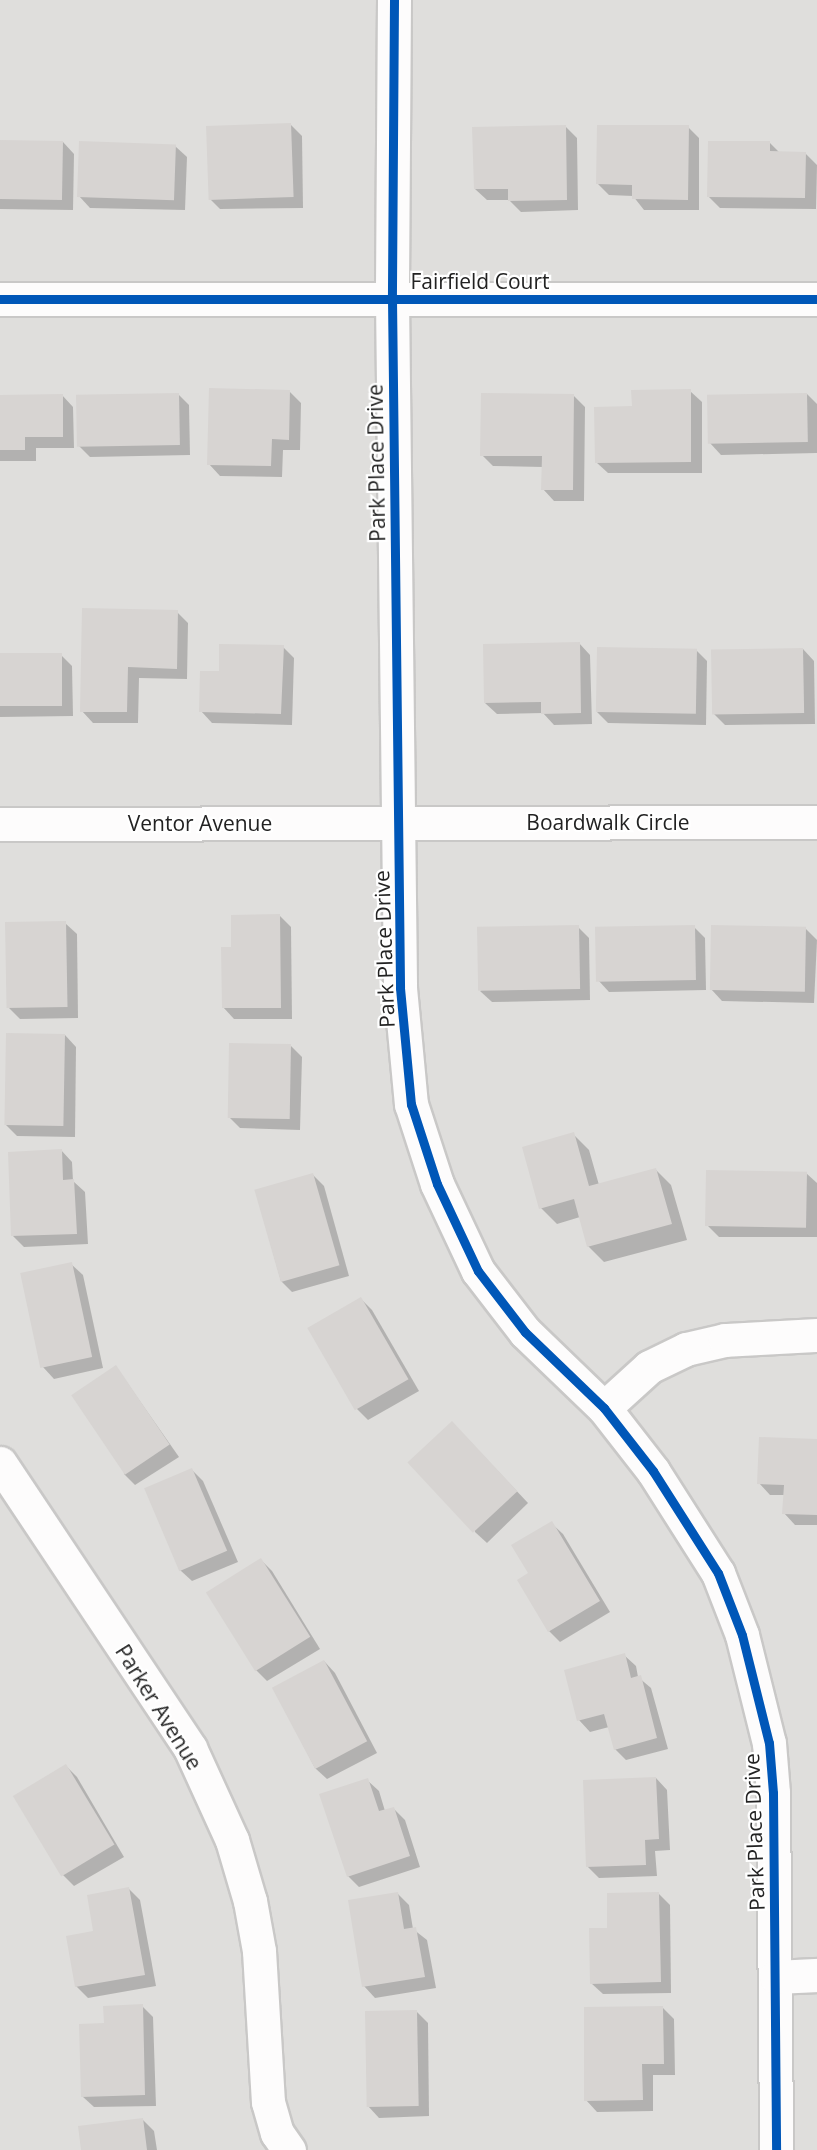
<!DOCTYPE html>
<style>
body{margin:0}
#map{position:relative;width:817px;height:2150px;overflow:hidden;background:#f0eeeb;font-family:"Open Sans",sans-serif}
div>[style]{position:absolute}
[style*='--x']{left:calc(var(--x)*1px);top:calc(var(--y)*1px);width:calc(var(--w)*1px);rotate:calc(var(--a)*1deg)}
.residential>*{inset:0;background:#dfdedc;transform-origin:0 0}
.shadow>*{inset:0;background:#0003}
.building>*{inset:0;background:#d7d4d2;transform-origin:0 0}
.roads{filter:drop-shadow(2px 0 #c9c8c7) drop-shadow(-2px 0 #c9c8c7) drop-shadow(0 2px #c9c8c7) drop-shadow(0 -2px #c9c8c7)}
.minor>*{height:33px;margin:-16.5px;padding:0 16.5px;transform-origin:16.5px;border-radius:16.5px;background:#fdfcfc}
.cycleway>*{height:9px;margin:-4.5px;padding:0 4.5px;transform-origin:4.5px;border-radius:4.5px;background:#0057b8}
span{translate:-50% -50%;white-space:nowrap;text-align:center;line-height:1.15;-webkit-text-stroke:4.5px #fff;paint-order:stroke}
.street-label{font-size:21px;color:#222}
</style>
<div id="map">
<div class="residential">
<div style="left:0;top:0;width:817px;height:2150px"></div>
</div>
<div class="shadow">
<div style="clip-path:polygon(290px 124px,302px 136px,303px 208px,220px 209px,209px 198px)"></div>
<div style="clip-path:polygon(565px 126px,577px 138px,578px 210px,521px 212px,509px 200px,487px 200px,475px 189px)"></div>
<div style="clip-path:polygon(688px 127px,699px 138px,699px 210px,644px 210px,633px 196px,609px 195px,598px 184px)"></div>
<div style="clip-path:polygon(0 142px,63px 142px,74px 154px,73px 210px,0 209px)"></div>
<div style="clip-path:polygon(770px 143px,780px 153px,805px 153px,817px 165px,816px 209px,720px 208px,708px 196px)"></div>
<div style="clip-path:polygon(175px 146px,187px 157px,185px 210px,90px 208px,79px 196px)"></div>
<div style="clip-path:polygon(289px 391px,301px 403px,300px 450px,283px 450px,282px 477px,220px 476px,209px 464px)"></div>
<div style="clip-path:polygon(690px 391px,702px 402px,702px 473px,608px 473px,596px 462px,633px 408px)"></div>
<div style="clip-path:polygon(178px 394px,189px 405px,190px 455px,90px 457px,78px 445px)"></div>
<div style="clip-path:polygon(807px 394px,817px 404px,817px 453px,721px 455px,710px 443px)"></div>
<div style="clip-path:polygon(62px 395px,73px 407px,74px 448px,36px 448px,36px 461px,0 461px,0 397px)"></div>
<div style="clip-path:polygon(573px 395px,585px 407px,584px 501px,554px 501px,543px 489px,543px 467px,493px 466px,482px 455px)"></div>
<div style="clip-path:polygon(177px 612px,188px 623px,187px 679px,139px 678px,138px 723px,93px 723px,82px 711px)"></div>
<div style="clip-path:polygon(579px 643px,590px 655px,592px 724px,554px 725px,543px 713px,497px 714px,485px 703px)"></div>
<div style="clip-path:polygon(283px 647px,294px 658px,292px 725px,212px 723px,201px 711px,220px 672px)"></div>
<div style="clip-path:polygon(803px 649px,814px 661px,815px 724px,725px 725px,714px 714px)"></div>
<div style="clip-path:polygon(696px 650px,707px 661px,706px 725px,608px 723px,597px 712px)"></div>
<div style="clip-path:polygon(0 655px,61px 655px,72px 666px,73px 716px,0 717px)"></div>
<div style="clip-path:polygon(280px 916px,291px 927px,292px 1019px,234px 1019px,223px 1007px)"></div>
<div style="clip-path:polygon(65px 923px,77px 934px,78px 1018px,20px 1019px,9px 1008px)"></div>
<div style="clip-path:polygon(578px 927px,589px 938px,590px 1000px,492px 1002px,480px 991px)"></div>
<div style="clip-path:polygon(694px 927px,705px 938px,706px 990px,609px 992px,598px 980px)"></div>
<div style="clip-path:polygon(805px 928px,817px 940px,814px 1003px,722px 1001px,711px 989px)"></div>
<div style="clip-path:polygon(65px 1035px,76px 1047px,75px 1137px,17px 1136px,6px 1125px)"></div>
<div style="clip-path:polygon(291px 1046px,302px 1057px,300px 1130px,240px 1128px,229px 1117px)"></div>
<div style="clip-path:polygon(573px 1134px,589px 1150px,599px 1185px,655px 1169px,671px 1185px,687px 1240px,604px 1262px,588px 1246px,580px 1217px,557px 1224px,541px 1208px)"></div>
<div style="clip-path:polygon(61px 1150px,72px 1162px,73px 1181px,85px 1192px,88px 1244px,24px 1247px,13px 1236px)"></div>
<div style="clip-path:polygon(806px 1173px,817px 1183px,817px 1237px,719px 1237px,707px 1225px)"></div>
<div style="clip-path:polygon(313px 1175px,324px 1186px,349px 1276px,292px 1292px,281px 1281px,256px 1191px)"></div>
<div style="clip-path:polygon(71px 1264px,83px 1275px,103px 1368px,54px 1379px,43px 1367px)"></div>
<div style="clip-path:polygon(361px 1299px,372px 1310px,419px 1391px,368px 1420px,357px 1409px)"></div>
<div style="clip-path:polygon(116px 1367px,179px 1457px,135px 1485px,124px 1474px)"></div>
<div style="clip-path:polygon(463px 1434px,528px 1503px,487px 1543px,475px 1532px)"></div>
<div style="clip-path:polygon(817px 1440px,817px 1525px,795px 1525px,784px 1513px,785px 1495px,770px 1495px,759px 1483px)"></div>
<div style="clip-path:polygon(192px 1470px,203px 1481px,238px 1562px,192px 1581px,180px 1570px)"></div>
<div style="clip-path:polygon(551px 1523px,563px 1534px,610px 1612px,560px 1642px,549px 1631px,530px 1574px)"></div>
<div style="clip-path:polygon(261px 1560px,272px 1571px,320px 1649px,267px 1681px,256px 1670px)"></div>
<div style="clip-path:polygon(624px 1655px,636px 1666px,638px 1677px,651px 1688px,668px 1749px,626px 1760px,615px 1749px,609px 1727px,590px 1732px,579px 1720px)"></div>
<div style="clip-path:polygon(324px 1661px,335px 1673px,377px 1753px,327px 1779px,315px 1768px,274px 1688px)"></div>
<div style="clip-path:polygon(66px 1766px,77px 1777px,124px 1857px,74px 1886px,63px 1875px)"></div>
<div style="clip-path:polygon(656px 1778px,667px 1790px,670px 1850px,655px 1851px,657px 1876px,599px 1878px,587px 1866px)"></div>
<div style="clip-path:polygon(367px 1780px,379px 1791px,385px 1811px,393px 1808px,405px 1820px,420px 1867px,359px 1887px,348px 1876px)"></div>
<div style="clip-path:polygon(129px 1889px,140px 1900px,156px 1986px,88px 1998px,76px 1986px,95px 1932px)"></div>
<div style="clip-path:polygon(658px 1893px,670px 1905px,671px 1993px,603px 1994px,591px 1983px,609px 1930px)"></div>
<div style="clip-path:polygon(398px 1894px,409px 1905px,413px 1929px,427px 1940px,436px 1988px,375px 1998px,364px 1986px)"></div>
<div style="clip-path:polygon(142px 2006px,153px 2017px,156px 2106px,94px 2107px,82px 2096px,106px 2025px)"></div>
<div style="clip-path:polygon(663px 2008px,674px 2019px,675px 2075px,653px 2075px,653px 2111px,597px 2112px,586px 2100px)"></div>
<div style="clip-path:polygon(416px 2011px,428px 2023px,429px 2116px,379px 2118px,368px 2106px)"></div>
<div style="clip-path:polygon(143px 2120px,154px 2131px,157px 2150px,82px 2150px)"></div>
</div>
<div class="building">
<div style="left:291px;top:123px;width:74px;height:85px;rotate:88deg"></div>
<div style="clip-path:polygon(566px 125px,567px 200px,508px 201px,508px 189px,474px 189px,472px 127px)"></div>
<div style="clip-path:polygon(597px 125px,689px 125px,688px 200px,632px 199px,632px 185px,596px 184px)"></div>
<div style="left:0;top:140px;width:63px;height:59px;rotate:1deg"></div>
<div style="left:79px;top:141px;width:97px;height:56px;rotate:2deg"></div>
<div style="clip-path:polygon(708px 141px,770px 141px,770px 151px,806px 152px,805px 198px,707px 197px)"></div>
<div style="clip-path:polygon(209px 388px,290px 390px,289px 440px,272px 439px,271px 466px,207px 465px)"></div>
<div style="clip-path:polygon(691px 389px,691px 462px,595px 463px,594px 407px,632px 406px,631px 390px)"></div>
<div style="left:179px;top:393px;width:52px;height:103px;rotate:89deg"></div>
<div style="clip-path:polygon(481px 393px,574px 394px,573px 490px,541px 490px,542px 456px,480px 456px)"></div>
<div style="left:807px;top:393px;width:49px;height:100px;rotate:89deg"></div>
<div style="clip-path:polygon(63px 394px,63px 437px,25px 437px,25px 450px,0 450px,0 395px)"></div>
<div style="clip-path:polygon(82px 608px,178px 610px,177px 669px,128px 667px,127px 712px,80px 712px)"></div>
<div style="clip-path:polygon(580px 642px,581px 713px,541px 714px,541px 702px,484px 703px,483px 644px)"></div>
<div style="clip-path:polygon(219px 644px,284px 645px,281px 714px,199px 712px,200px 671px,219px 671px)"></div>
<div style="left:597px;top:647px;width:100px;height:65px;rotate:1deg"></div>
<div style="left:803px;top:648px;width:65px;height:92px;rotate:89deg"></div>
<div style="left:62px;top:653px;width:53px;height:62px;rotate:90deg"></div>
<div style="clip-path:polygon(280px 914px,281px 1008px,222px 1008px,221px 947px,231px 947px,231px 915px)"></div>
<div style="left:66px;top:921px;width:86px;height:61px;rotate:89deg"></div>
<div style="left:579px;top:925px;width:64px;height:102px;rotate:89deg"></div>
<div style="left:695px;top:925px;width:55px;height:100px;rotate:89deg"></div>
<div style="left:711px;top:925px;width:95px;height:65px;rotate:1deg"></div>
<div style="left:6px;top:1033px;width:59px;height:92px;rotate:1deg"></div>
<div style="left:229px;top:1043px;width:62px;height:75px;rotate:1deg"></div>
<div style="clip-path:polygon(574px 1132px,589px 1186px,656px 1168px,672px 1224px,587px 1247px,574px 1199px,539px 1209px,522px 1147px)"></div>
<div style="clip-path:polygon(62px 1149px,63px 1180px,74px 1179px,77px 1234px,11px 1236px,8px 1152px)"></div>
<div style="left:706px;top:1170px;width:101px;height:56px;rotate:1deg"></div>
<div style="left:313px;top:1173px;width:96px;height:61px;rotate:74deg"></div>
<div style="left:72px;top:1262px;width:97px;height:53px;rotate:78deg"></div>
<div style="left:361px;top:1297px;width:95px;height:62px;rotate:60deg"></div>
<div style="left:116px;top:1365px;width:96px;height:54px;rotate:56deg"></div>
<div style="left:452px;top:1421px;width:96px;height:61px;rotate:47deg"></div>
<div style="clip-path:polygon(759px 1437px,817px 1439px,817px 1515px,782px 1514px,784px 1485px,757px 1484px)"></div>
<div style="left:192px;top:1468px;width:90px;height:52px;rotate:67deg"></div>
<div style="clip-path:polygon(552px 1521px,600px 1601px,548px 1632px,517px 1580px,528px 1573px,511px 1545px)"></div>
<div style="left:261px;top:1558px;width:93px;height:65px;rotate:58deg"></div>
<div style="clip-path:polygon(625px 1653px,631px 1678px,641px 1675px,657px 1738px,614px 1750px,604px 1714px,577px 1721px,564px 1670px)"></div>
<div style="left:324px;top:1660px;width:92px;height:59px;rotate:62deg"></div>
<div style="left:66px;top:1764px;width:94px;height:62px;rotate:59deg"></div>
<div style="clip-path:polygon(656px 1777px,659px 1839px,645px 1840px,646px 1865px,586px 1867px,583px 1780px)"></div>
<div style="clip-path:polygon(368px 1778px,379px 1811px,394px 1807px,410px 1856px,347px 1877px,319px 1794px)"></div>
<div style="clip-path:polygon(129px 1887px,145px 1975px,75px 1987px,66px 1936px,93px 1931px,87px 1895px)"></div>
<div style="clip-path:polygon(398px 1892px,404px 1929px,416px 1927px,425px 1977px,362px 1987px,348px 1900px)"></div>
<div style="clip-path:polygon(659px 1892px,661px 1982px,590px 1984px,589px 1928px,607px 1928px,607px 1893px)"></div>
<div style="clip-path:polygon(143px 2004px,145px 2095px,81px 2097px,79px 2024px,104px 2023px,103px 2006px)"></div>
<div style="clip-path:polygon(663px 2006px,664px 2064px,642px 2064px,643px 2100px,584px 2101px,584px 2007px)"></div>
<div style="left:417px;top:2010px;width:96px;height:52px;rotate:89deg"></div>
<div style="clip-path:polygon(143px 2118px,147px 2150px,81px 2150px,78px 2126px)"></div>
</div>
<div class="roads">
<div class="minor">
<div style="--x:394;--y:0;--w:299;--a:90.4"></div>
<div style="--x:392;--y:299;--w:689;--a:89.33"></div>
<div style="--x:400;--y:988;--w:117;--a:84.6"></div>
<div style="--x:411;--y:1104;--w:84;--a:72"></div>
<div style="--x:437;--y:1184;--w:96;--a:64.8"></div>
<div style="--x:478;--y:1271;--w:77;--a:52.4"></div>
<div style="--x:525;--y:1332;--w:110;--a:43.9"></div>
<div style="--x:604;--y:1408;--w:80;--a:52.1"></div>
<div style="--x:653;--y:1471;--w:121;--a:57.5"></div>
<div style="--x:718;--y:1573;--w:66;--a:68.8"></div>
<div style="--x:742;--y:1635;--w:111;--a:76"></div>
<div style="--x:769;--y:1743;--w:50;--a:85.4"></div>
<div style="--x:773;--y:1793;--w:357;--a:89.5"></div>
<div style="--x:0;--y:299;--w:817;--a:0"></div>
<div style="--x:0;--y:824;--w:817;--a:-0.14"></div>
<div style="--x:604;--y:1408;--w:61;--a:-42.3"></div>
<div style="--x:649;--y:1367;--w:41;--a:-25.9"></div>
<div style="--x:686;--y:1349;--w:40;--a:-13"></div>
<div style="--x:725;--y:1340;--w:92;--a:-3.1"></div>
<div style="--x:0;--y:1463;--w:343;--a:56.3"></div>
<div style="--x:190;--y:1748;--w:101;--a:65.5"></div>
<div style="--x:232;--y:1840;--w:64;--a:73.6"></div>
<div style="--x:250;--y:1901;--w:51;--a:79.8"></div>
<div style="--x:259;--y:1951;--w:151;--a:86.6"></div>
<div style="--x:268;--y:2102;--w:32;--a:74"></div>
<div style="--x:277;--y:2133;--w:21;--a:55"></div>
<div style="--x:776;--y:1977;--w:41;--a:-2.8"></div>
</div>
</div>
<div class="cycleway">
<div style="--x:394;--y:0;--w:299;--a:90.4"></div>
<div style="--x:392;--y:299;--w:689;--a:89.33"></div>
<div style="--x:400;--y:988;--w:117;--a:84.6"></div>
<div style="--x:411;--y:1104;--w:84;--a:72"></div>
<div style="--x:437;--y:1184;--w:96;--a:64.8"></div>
<div style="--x:478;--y:1271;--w:77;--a:52.4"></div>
<div style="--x:525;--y:1332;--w:110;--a:43.9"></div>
<div style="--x:604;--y:1408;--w:80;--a:52.1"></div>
<div style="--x:653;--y:1471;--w:121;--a:57.5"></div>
<div style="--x:718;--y:1573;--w:66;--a:68.8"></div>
<div style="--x:742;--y:1635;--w:111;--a:76"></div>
<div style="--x:769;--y:1743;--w:50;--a:85.4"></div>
<div style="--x:773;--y:1793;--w:357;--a:89.5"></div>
<div style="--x:0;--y:299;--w:817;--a:0"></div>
</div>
<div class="street-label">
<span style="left:480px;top:281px">Fairfield Court</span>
<span style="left:376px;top:463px;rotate:-91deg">Park Place Drive</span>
<span style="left:608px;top:822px">Boardwalk Circle</span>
<span style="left:200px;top:823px">Ventor Avenue</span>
<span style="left:384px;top:949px;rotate:-92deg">Park Place Drive</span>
<span style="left:159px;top:1707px;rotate:58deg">Parker Avenue</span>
<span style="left:754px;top:1832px;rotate:-92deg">Park Place Drive</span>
</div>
</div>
